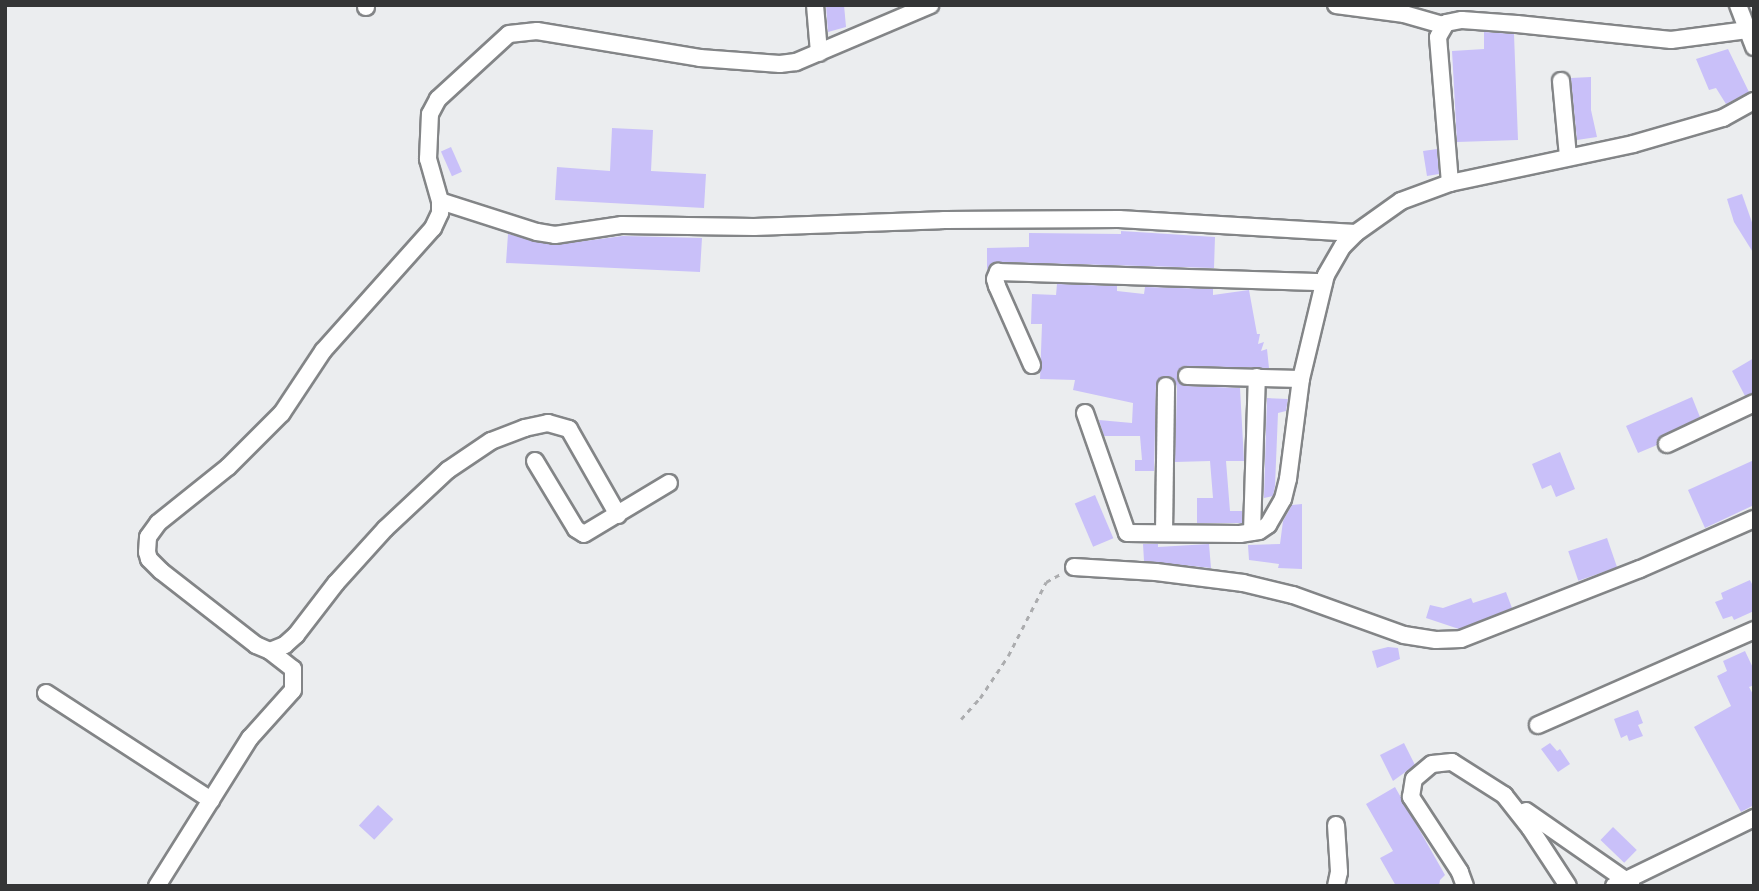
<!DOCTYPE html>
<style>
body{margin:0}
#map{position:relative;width:1759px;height:891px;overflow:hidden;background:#ebedef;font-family:Lato,sans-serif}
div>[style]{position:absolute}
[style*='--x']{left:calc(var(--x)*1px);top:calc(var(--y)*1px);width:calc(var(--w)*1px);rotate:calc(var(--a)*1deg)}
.building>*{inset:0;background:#c9c0f9;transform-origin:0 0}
.path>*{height:2.5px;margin-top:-1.25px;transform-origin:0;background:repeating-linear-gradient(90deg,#abacae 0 5px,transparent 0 10px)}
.roads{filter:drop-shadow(2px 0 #838587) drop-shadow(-2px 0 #838587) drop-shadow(0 2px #838587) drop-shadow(0 -2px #838587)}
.minor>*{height:16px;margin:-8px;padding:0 8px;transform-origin:8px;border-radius:8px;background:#fff}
span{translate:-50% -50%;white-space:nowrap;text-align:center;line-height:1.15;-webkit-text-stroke:7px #ebedef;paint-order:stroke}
.frame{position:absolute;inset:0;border:7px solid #343536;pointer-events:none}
</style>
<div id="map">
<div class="building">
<div style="clip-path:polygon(826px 5px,844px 5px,846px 27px,828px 32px)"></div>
<div style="clip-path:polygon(1484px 32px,1514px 34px,1518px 140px,1457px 142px,1452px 51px,1484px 49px)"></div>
<div style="clip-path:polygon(1728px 49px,1749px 92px,1726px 104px,1716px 88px,1709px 90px,1696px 59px)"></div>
<div style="clip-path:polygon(1591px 77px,1591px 110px,1597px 137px,1577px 140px,1571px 78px)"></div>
<div style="clip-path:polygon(612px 128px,653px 130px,651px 171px,706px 174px,704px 208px,555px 200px,557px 167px,610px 171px)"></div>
<div style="left:451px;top:147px;width:27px;height:11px;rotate:66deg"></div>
<div style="clip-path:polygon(1437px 149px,1439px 174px,1427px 176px,1423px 151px)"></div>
<div style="clip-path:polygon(1742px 194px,1754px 228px,1754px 254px,1734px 222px,1727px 199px)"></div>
<div style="clip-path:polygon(1121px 231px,1215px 237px,1214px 268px,998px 262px,987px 270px,987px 248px,1029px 247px,1029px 233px,1121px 234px)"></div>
<div style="clip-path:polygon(508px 234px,554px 245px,623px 236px,702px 238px,700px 272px,506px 263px)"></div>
<div style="clip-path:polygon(1057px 284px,1117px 286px,1117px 291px,1144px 294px,1145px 287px,1213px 289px,1213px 295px,1249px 290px,1257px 334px,1260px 334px,1258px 344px,1264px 342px,1261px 351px,1267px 349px,1269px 368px,1187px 366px,1181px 367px,1177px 375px,1178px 382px,1186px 386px,1240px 388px,1244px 461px,1226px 461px,1230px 511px,1242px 511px,1242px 523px,1197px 523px,1197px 498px,1213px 498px,1210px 461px,1175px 462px,1177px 386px,1172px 377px,1162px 377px,1156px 385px,1154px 471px,1135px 471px,1135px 460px,1142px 460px,1140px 436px,1104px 436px,1099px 420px,1132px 423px,1133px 403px,1073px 390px,1075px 380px,1040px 379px,1042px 324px,1031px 324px,1032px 294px,1056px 295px)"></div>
<div style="clip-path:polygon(1754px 358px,1754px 393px,1745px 396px,1732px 371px)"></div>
<div style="clip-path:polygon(1692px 397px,1700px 417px,1663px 435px,1657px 445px,1638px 453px,1626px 426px)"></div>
<div style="clip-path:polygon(1267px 398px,1288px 399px,1286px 411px,1278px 413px,1275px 486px,1273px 496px,1264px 498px)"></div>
<div style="clip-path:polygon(1560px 452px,1575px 489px,1556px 497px,1551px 485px,1542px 489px,1532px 464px)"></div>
<div style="clip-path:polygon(1754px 460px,1754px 505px,1705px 528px,1688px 490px)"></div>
<div style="left:1095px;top:495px;width:47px;height:22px;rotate:67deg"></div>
<div style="clip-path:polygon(1302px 504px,1302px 569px,1278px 568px,1279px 564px,1249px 560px,1248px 545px,1280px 544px,1283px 521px,1292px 505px)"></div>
<div style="left:1607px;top:538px;width:31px;height:41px;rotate:71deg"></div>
<div style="clip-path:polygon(1143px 544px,1158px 544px,1158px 547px,1209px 544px,1211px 568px,1144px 561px)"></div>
<div style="clip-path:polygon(1750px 580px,1754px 588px,1754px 611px,1734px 620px,1732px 616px,1723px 619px,1715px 602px,1723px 599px,1721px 593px)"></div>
<div style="clip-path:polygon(1506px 592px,1512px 608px,1459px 629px,1426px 618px,1430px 605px,1443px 608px,1471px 598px,1473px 603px)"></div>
<div style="clip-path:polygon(1388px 647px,1398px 648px,1400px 659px,1377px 668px,1372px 651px)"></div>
<div style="clip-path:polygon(1745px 651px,1754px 670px,1754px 685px,1749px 687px,1754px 696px,1754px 805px,1741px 812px,1694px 727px,1731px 706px,1717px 676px,1727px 671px,1723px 661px)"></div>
<div style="clip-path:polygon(1638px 710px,1643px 723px,1638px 725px,1643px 736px,1629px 741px,1627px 735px,1621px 738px,1614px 719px)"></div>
<div style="clip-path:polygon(1404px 743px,1415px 765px,1393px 781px,1380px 755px)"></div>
<div style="clip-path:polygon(1550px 743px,1557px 751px,1560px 749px,1570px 764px,1558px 772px,1541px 749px)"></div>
<div style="clip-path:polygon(1395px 787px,1445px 875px,1440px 880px,1439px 886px,1396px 886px,1380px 858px,1393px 851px,1366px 804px)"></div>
<div style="left:378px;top:805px;width:21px;height:28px;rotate:43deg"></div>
<div style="left:1613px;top:827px;width:33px;height:18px;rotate:44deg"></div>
</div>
<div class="path">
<div style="--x:961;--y:719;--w:28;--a:-48"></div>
<div style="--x:980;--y:698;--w:50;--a:-56.3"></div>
<div style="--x:1008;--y:656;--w:83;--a:-62.8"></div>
<div style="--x:1046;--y:582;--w:18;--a:-29"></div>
</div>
<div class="roads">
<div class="minor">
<div style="--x:815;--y:5;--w:48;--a:85.2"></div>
<div style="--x:1336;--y:5;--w:69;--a:7.5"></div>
<div style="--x:1404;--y:14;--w:40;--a:16"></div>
<div style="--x:1738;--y:5;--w:45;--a:69.1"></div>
<div style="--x:366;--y:7;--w:2;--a:-90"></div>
<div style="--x:1561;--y:81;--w:76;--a:84.7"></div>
<div style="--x:1450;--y:183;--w:146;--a:-94.7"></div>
<div style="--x:1438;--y:37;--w:16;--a:-60"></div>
<div style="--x:1446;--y:23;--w:16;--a:-11"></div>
<div style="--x:1462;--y:20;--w:55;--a:4.2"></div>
<div style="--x:1517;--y:24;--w:155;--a:5.9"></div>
<div style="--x:1671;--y:40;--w:77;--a:-7.5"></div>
<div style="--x:440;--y:201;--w:102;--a:17.7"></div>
<div style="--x:537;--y:232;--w:18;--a:9"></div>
<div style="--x:555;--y:235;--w:68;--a:-8.5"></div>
<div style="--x:622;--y:225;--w:132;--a:0.9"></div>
<div style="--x:754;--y:227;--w:191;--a:-2.1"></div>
<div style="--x:945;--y:220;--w:174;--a:-0.3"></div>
<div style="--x:1119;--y:219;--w:237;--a:3.4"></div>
<div style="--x:1032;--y:365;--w:86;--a:-113.9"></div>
<div style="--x:997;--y:286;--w:7;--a:-106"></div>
<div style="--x:995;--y:279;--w:8;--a:-67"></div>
<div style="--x:998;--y:272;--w:326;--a:1.8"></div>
<div style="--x:1187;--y:376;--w:114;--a:1.5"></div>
<div style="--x:1301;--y:379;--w:107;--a:-76.5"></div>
<div style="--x:1326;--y:275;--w:34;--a:-60"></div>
<div style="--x:1343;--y:246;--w:18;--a:-45"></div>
<div style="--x:1356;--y:233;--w:55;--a:-35.4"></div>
<div style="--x:1401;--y:201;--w:52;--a:-20.2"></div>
<div style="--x:1450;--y:183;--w:187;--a:-12"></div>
<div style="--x:1633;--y:144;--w:94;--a:-16.1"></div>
<div style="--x:1723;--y:118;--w:35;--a:-29"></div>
<div style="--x:1085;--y:413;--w:127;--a:70.7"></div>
<div style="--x:1127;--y:533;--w:113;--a:0.5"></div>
<div style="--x:1240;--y:534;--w:19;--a:-9"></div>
<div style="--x:1259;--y:531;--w:11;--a:-34"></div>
<div style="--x:1268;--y:525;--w:30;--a:-60"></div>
<div style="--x:1283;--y:499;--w:21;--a:-76"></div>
<div style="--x:1288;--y:479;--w:101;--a:-82.6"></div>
<div style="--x:1667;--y:444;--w:96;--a:-25.2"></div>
<div style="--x:535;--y:461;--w:79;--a:58.9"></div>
<div style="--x:576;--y:529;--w:9;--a:32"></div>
<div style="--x:584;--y:534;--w:99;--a:-31"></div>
<div style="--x:618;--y:515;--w:99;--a:-119.7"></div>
<div style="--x:569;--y:429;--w:22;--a:-164"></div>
<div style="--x:548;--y:423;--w:24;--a:168"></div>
<div style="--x:525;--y:428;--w:36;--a:159"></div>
<div style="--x:491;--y:441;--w:52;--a:146"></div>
<div style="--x:448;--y:470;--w:86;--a:136.9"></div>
<div style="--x:385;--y:529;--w:73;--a:132.2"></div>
<div style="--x:336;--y:583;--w:66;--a:127.6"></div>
<div style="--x:296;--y:635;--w:15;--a:138"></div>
<div style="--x:285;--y:645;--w:16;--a:158"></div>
<div style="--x:270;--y:651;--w:15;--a:-157"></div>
<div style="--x:256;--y:645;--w:120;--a:-142.1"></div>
<div style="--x:161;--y:571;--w:17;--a:-135"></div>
<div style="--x:149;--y:559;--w:7;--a:-106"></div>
<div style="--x:147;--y:552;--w:15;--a:-86"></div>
<div style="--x:148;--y:537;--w:17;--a:-54"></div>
<div style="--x:158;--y:523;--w:90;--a:-38.7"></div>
<div style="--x:228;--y:467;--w:76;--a:-45"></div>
<div style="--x:282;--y:413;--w:74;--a:-56.5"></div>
<div style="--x:323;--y:351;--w:165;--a:-48.2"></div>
<div style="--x:433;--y:228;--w:17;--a:-65"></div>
<div style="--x:440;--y:213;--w:12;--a:-90"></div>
<div style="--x:440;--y:201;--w:44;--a:-105.9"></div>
<div style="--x:428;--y:159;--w:45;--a:-87.5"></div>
<div style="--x:430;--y:114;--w:17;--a:-62"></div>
<div style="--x:438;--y:99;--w:96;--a:-42.5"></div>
<div style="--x:509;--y:34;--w:28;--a:-6"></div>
<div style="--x:537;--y:31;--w:165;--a:9.4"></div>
<div style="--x:700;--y:58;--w:80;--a:4.3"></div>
<div style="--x:780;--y:64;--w:16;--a:-7"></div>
<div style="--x:796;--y:62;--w:146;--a:-23"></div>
<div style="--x:1252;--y:532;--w:155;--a:-88.2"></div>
<div style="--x:1164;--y:533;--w:147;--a:-89.2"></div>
<div style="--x:1074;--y:567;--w:82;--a:3.5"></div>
<div style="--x:1156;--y:572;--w:88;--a:7.2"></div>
<div style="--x:1243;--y:583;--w:51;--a:13.5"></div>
<div style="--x:1293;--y:595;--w:118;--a:19.8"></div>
<div style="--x:1404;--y:635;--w:32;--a:9"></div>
<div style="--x:1436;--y:640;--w:25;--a:-2"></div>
<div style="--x:1461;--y:639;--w:192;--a:-21.4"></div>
<div style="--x:1640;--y:569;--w:124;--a:-23.7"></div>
<div style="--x:46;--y:693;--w:197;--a:33"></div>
<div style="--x:1538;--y:725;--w:236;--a:-23.7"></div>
<div style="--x:1526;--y:811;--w:128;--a:34.8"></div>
<div style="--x:1336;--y:825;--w:47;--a:86.3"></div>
<div style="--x:1339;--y:872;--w:14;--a:102"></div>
<div style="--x:157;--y:886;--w:175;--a:-57.9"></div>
<div style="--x:250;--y:738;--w:64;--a:-48.1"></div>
<div style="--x:293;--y:690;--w:21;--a:-90"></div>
<div style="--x:293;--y:669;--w:29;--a:-142"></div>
<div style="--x:1465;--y:886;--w:15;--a:-110"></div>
<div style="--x:1460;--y:872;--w:90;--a:-123.2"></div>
<div style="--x:1411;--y:797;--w:18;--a:-81"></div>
<div style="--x:1414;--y:779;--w:23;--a:-40"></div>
<div style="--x:1432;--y:764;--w:20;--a:-6"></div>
<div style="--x:1452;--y:762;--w:62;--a:32.4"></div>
<div style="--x:1504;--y:795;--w:42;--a:51.8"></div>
<div style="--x:1530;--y:828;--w:69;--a:56.8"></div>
<div style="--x:1614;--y:886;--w:156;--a:-25.9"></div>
</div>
</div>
<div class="frame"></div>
</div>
